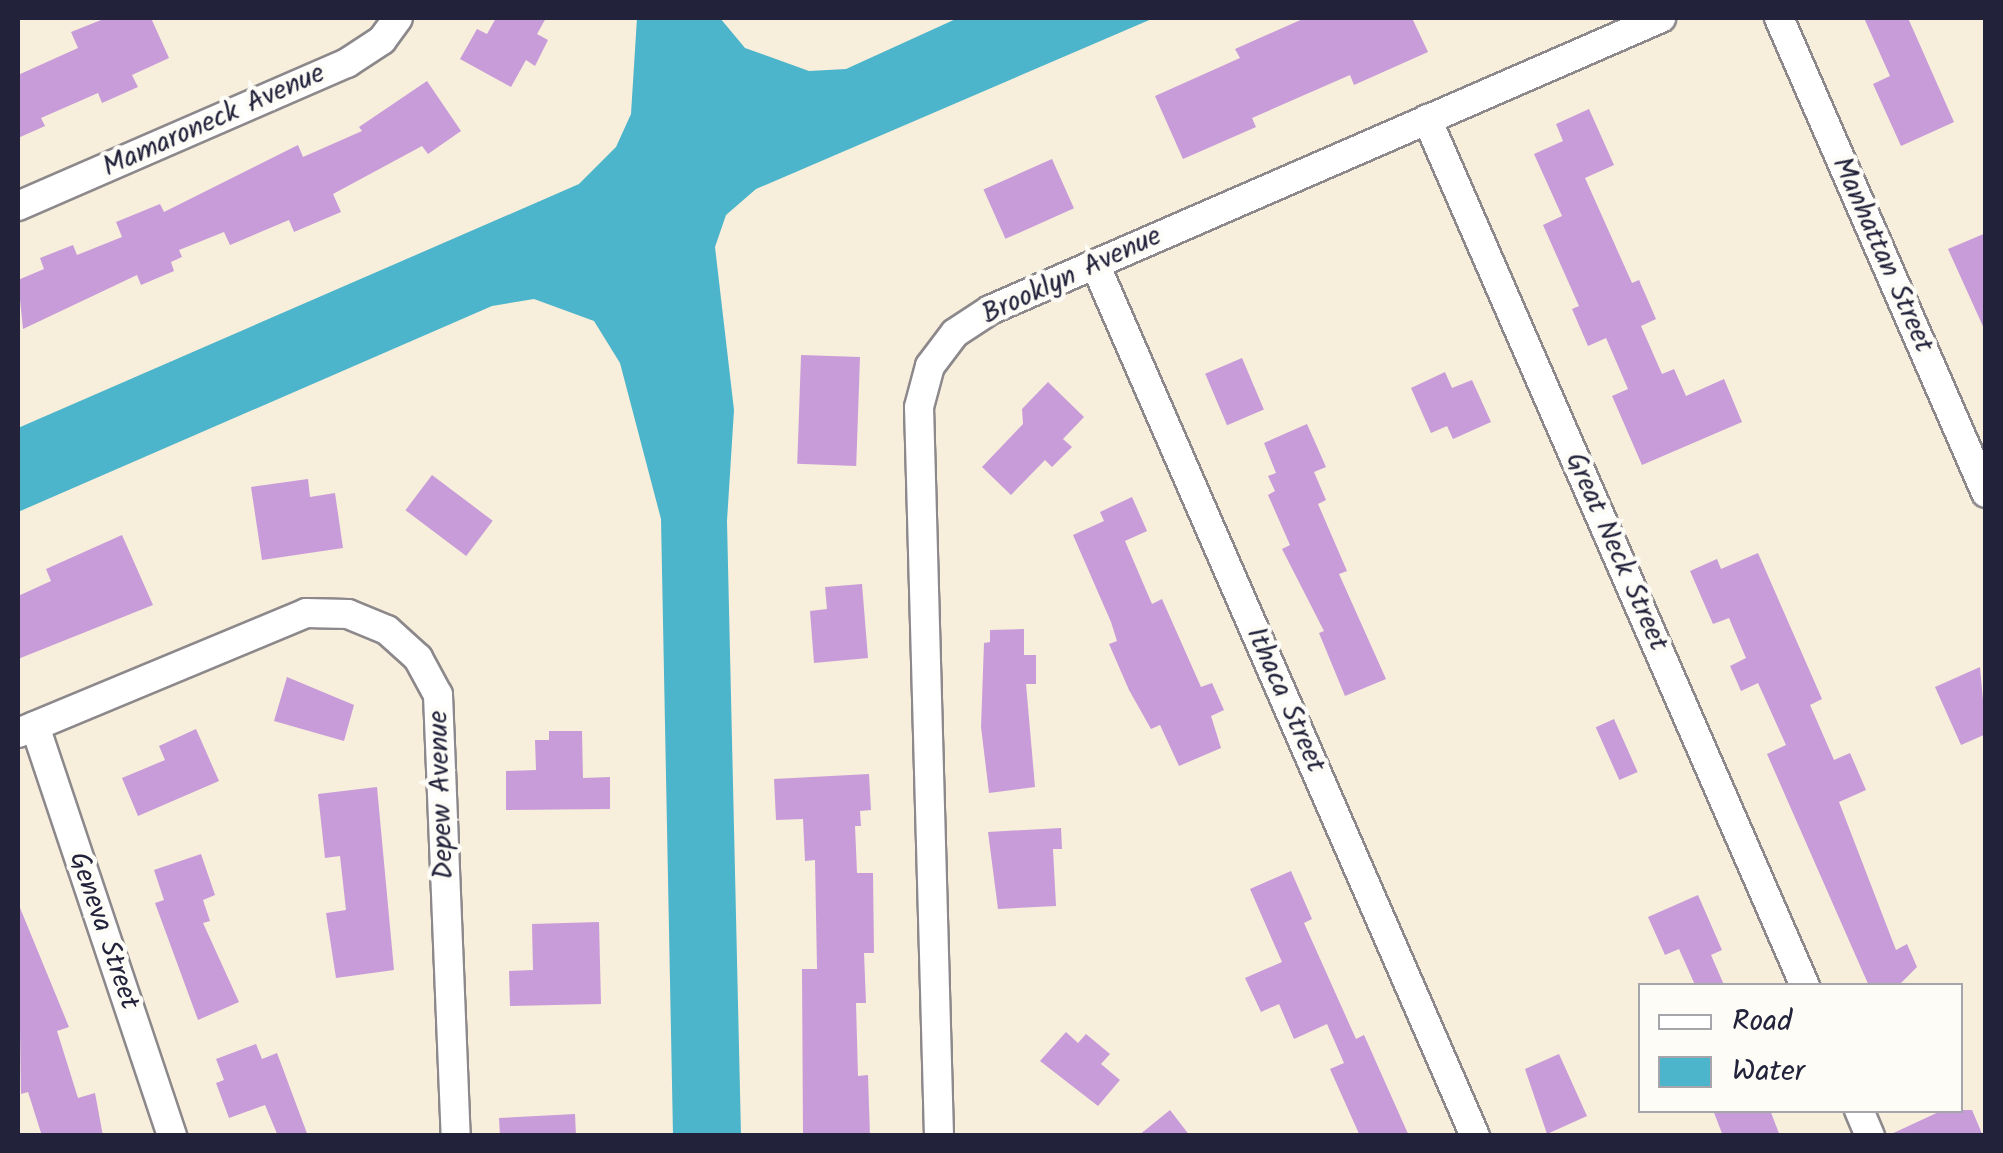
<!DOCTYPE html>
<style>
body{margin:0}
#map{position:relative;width:2003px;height:1153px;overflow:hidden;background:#f7eedb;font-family:Kalam,sans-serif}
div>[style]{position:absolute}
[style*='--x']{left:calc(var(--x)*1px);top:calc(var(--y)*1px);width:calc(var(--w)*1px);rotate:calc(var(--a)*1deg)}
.water>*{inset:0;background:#4cb4cb}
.building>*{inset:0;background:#c89cd9;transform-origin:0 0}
.roads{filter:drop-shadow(2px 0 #8c888b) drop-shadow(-2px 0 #8c888b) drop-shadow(0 2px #8c888b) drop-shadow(0 -2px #8c888b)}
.street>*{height:28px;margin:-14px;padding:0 14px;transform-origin:14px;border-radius:14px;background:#fff}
span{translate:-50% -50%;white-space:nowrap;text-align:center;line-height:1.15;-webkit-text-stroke:9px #fdfcf7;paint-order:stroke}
.street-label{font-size:28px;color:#22223b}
.frame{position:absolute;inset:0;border:20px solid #22223b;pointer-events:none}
.legend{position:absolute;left:1638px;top:983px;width:325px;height:130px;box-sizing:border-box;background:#fdfcf7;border:2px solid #a5a5ac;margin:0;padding:12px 18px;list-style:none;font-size:30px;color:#22223b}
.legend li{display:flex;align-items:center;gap:20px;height:50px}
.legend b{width:50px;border:2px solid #a5a5ac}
</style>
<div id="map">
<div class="water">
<div style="clip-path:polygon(637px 18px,720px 18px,745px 48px,809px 71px,846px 69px,958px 18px,1154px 18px,756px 189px,726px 215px,715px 247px,734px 410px,727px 521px,741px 1135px,673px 1135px,661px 519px,620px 363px,594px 321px,534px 299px,492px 306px,18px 512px,18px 428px,579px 184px,616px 147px,631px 114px)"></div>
</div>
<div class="building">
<div style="clip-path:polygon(106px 18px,151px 18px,169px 58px,132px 75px,138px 87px,102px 103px,98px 93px,41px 118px,45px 126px,18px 138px,18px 75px,78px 48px,71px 32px)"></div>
<div style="clip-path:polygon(496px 18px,546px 18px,537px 34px,548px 40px,535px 66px,526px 60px,511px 87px,460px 59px,477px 29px,487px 34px)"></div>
<div style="clip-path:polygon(1305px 18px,1412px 18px,1428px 52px,1354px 85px,1350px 75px,1252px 118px,1256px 127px,1183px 159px,1155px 96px,1240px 58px,1235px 49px)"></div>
<div style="clip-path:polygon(1864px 18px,1908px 18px,1954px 122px,1901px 146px,1873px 84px,1890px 76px)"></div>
<div style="clip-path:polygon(427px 81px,461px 131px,428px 154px,422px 146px,333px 194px,341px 212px,294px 232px,289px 220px,230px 245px,224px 232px,179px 250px,182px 257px,171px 262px,174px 271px,141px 285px,137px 275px,23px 329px,18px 280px,44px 269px,40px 258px,73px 245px,77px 255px,122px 237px,116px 222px,160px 204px,164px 212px,298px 145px,303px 157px,362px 131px,359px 127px)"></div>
<div style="clip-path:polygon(1589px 109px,1614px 165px,1585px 178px,1632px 283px,1639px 280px,1656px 319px,1641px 326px,1662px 374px,1674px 369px,1686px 396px,1724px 379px,1742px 422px,1642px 465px,1612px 396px,1628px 389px,1606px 338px,1588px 346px,1572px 309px,1579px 306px,1543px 225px,1562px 216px,1534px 154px,1563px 141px,1556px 124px)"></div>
<div style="left:1052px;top:159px;width:54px;height:75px;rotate:66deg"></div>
<div style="clip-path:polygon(1986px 233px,1986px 333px,1948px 249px)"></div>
<div style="left:860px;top:357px;width:109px;height:59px;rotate:92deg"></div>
<div style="left:1242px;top:358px;width:56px;height:40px;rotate:67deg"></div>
<div style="clip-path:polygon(1445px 372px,1452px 388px,1472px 380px,1491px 422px,1453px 439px,1447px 426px,1431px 433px,1411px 388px)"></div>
<div style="clip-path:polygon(1048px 382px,1084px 417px,1063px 439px,1072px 447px,1052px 467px,1045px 460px,1011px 495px,982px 467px,1023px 424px,1022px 409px)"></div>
<div style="clip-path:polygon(1307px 424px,1326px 467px,1314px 472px,1326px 500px,1318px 504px,1347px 571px,1339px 574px,1386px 679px,1345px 696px,1319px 633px,1324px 631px,1282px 549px,1290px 545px,1268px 495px,1275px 491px,1268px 476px,1276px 473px,1264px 443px)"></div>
<div style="left:432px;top:475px;width:76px;height:44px;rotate:37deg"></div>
<div style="clip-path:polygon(308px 479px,310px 497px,335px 493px,343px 548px,262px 560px,251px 487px)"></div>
<div style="clip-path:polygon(1132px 497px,1147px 531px,1125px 541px,1152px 604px,1162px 599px,1201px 687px,1212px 683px,1224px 710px,1211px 716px,1221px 748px,1179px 766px,1160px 725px,1151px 729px,1129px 690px,1109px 644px,1117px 641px,1111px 622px,1073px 535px,1104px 521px,1100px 512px)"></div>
<div style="clip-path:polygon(122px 535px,153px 605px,18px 659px,18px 596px,51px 581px,46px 569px)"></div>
<div style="clip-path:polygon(1758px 553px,1822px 699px,1810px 705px,1834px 760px,1850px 753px,1866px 790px,1839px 802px,1896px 950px,1907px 944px,1917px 967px,1898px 986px,1869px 986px,1767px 754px,1786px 745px,1758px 683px,1741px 691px,1730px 666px,1746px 658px,1729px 618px,1713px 624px,1690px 571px,1717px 559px,1721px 569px)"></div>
<div style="clip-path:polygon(862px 584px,868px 658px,814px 663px,810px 611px,827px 609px,825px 587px)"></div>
<div style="clip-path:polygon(1024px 629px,1024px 655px,1036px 655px,1036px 684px,1026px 684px,1035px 787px,989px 793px,981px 727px,984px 643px,990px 642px,990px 630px)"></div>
<div style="clip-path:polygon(1980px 667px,1986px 734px,1961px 745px,1935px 687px)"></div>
<div style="clip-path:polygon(287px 677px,354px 705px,344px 741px,274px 721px)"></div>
<div style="left:1614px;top:719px;width:58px;height:20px;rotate:66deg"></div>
<div style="clip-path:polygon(196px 729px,219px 781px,138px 816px,122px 778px,165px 760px,159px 746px)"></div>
<div style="clip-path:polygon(549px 731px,582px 731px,583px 778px,610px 777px,610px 809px,506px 810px,506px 771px,536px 770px,535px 740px,549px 740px)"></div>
<div style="clip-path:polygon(869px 774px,871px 810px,860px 811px,861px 826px,855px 826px,857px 873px,873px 873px,874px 953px,864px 953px,866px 1003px,856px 1003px,858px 1076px,868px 1075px,870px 1136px,803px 1136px,802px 969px,817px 969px,815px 860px,805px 861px,803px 819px,776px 820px,774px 779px)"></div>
<div style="clip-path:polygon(377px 787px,394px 970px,336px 978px,326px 913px,346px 910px,340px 856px,325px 858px,318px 794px)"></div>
<div style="clip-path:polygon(1061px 828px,1062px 849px,1053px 849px,1056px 906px,998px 909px,988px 832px)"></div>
<div style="clip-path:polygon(201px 854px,215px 895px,203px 900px,210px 921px,203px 923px,239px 1002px,198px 1020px,155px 903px,164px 900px,154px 870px)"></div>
<div style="clip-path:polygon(1291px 871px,1312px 919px,1304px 923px,1356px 1039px,1364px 1035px,1409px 1136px,1360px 1136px,1330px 1069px,1344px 1063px,1327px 1024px,1294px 1039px,1279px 1004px,1261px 1012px,1245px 978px,1282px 962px,1250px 889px)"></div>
<div style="clip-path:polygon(1698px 895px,1722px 950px,1711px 955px,1724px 985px,1695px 985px,1679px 949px,1665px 955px,1648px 917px)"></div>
<div style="clip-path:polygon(18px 903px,69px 1027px,57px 1031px,78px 1098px,95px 1093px,103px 1136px,42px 1136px,28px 1092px,21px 1094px)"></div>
<div style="clip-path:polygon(599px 922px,601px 1004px,510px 1006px,509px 971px,533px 970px,532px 924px)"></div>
<div style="clip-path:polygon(1066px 1032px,1078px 1043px,1086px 1034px,1110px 1054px,1101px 1064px,1120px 1080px,1098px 1106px,1040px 1061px)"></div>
<div style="clip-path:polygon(256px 1044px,262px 1059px,277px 1053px,308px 1136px,278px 1136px,265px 1105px,229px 1118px,216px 1083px,224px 1080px,216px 1059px)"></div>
<div style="clip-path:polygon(1559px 1054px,1587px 1116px,1547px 1134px,1525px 1069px)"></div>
<div style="clip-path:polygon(1170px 1110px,1190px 1136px,1138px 1136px)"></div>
<div style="clip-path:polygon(1713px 1110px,1770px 1110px,1780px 1136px,1723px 1136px)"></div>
<div style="clip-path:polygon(1943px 1110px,1972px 1110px,1983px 1136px,1887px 1136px)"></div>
<div style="clip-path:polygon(575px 1114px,576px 1136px,500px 1136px,499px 1118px)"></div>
</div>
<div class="roads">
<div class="street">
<div style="--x:1779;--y:18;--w:518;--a:66.45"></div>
<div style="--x:1427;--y:119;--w:946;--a:66.44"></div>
<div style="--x:18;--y:206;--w:359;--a:-23.5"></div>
<div style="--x:347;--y:63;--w:42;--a:-33.3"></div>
<div style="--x:382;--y:40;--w:27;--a:-54"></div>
<div style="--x:1095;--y:264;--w:951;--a:66.45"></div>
<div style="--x:35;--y:726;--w:432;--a:71.5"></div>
<div style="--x:18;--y:733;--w:312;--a:-22.6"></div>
<div style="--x:306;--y:613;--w:42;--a:1.4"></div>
<div style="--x:348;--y:614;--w:42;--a:22.3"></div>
<div style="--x:387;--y:630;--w:42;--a:42.1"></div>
<div style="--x:418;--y:658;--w:42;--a:61.6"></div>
<div style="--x:438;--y:695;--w:441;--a:87.7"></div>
<div style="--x:1859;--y:1110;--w:28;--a:67"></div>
<div style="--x:939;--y:1136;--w:729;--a:-91.57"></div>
<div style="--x:919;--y:407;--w:42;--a:-75"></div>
<div style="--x:930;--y:366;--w:41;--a:-52.9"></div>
<div style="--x:955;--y:333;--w:42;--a:-33.3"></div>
<div style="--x:990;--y:310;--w:732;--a:-23.52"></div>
</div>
</div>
<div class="street-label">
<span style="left:214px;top:121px;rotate:-24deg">Mamaroneck Avenue</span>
<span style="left:1882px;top:255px;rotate:66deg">Manhattan Street</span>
<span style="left:1072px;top:276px;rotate:-25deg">Brooklyn Avenue</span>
<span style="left:1616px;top:552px;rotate:66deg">Great Neck Street</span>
<span style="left:1285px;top:700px;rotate:66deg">Ithaca Street</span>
<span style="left:442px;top:795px;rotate:-92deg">Depew Avenue</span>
<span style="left:103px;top:931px;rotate:71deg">Geneva Street</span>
</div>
<div class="frame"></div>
<ul class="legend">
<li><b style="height:12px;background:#fff"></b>Road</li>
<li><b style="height:28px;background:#4cb4cb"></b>Water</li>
</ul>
</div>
